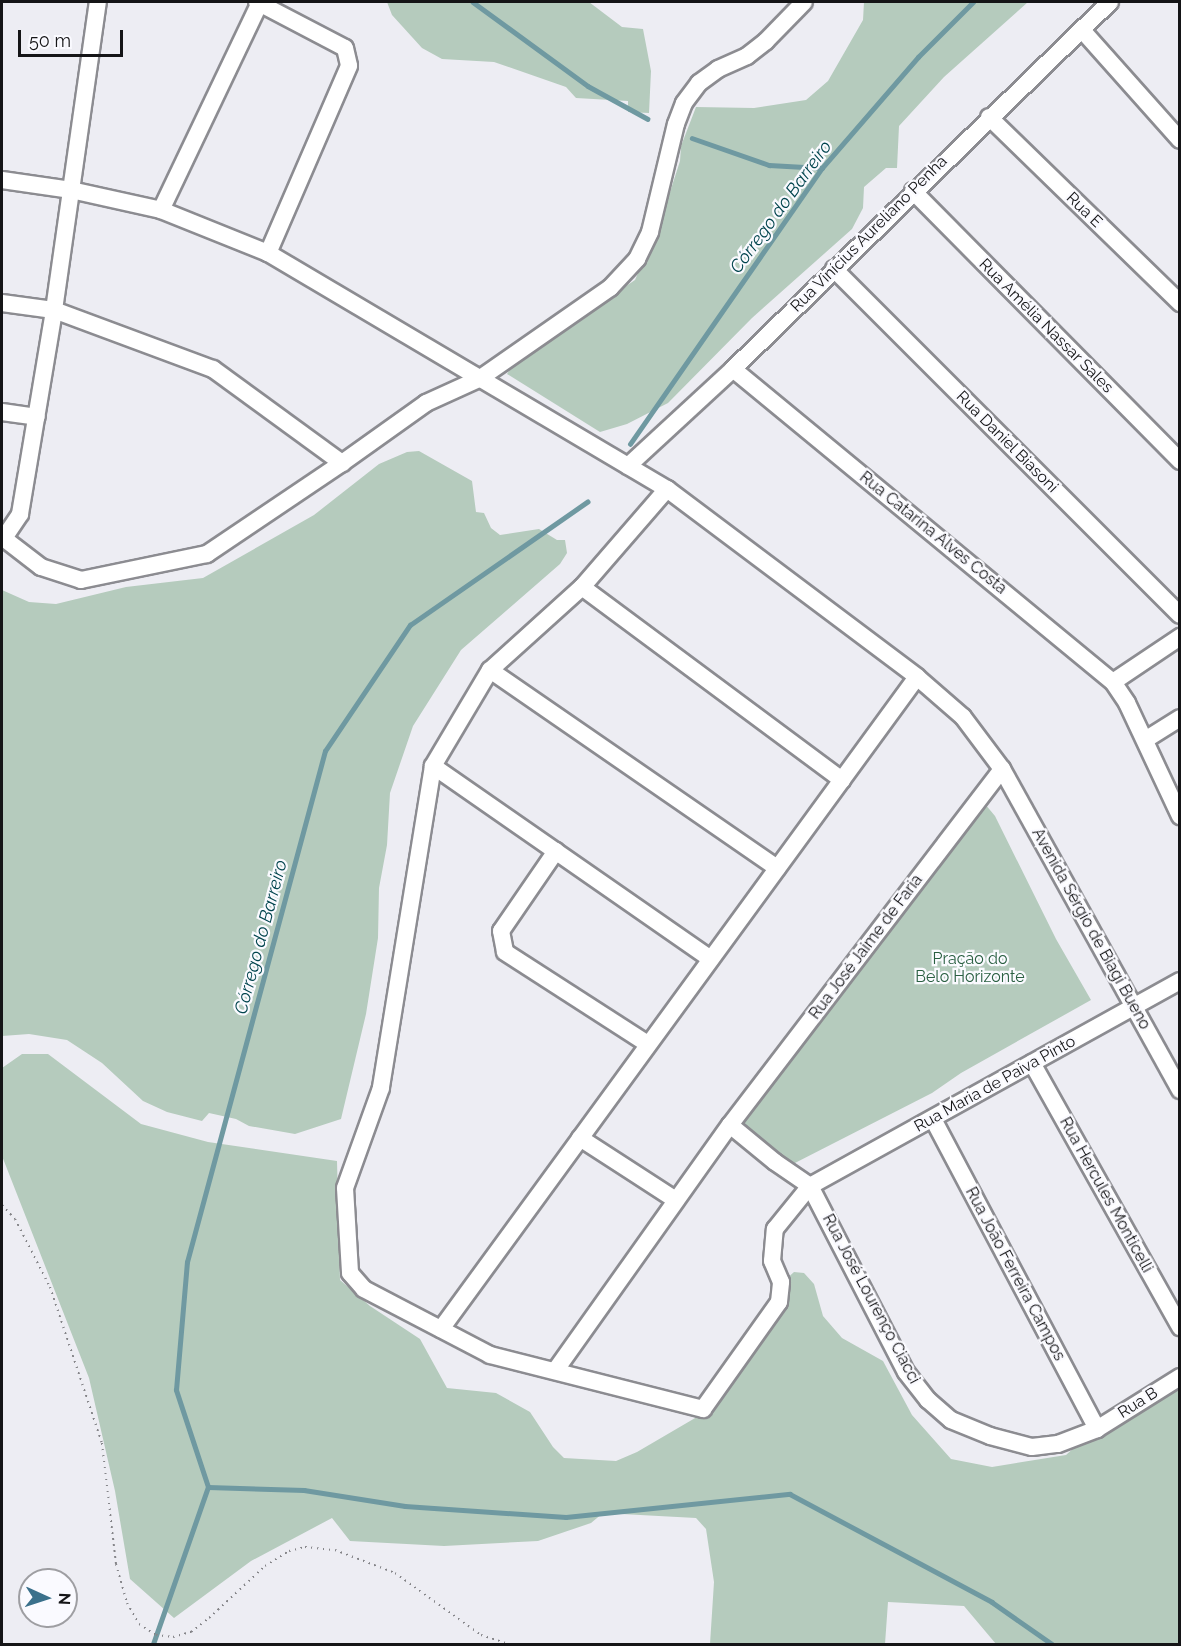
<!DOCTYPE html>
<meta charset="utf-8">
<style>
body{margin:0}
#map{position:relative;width:1181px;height:1646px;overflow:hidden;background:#ededf3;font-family:Raleway,sans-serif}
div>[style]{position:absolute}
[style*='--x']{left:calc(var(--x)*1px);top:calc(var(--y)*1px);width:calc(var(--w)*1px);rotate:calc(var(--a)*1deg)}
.green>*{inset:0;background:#b5cbbd}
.stream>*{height:4.5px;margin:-2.25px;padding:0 2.25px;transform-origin:2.25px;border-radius:2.25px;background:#6f99a1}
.path>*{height:2px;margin-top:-1px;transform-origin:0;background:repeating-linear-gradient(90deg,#858589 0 1.5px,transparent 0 6px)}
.roads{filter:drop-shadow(2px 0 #8c8c91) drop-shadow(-2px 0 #8c8c91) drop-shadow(0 2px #8c8c91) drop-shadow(0 -2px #8c8c91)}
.minor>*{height:16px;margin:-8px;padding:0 8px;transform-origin:8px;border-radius:8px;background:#fff}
span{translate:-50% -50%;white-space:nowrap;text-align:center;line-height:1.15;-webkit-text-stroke:4.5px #fafaff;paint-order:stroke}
.street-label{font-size:16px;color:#151517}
.park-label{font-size:16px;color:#295f41}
.water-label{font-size:18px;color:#00444d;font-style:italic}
.frame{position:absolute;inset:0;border:3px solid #151517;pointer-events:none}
.north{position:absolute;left:18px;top:1568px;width:60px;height:60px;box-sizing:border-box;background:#fafaff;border:2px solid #9e9ea2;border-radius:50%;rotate:93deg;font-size:16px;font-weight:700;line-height:24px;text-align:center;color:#151517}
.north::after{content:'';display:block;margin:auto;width:21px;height:27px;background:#3a708b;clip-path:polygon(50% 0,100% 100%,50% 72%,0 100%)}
.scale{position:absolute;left:18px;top:30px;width:105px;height:27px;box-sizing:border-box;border:3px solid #151517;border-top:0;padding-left:8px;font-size:18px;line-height:21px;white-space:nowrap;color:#151517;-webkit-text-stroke:4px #fafaff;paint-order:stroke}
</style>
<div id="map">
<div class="green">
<div style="clip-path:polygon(387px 2px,589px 2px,622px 27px,643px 29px,651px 71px,649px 113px,628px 112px,628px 101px,576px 98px,566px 87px,494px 62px,442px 59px,422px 48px,392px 15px)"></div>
<div style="clip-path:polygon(864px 2px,1028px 2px,944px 77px,899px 126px,897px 168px,886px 168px,864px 187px,863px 208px,852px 229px,752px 318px,668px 403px,627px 424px,600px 432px,507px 374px,515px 361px,635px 280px,661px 220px,680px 161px,681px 146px,696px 107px,754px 108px,806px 100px,828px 81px,863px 20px)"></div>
<div style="clip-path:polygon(419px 451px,472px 481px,476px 512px,484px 513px,491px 528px,500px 535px,539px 529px,557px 540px,565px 540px,567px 553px,560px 564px,461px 650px,413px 726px,390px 793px,387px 845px,379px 888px,378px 938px,366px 1014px,341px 1119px,295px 1134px,249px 1126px,236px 1119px,209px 1113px,202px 1121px,167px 1112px,143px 1101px,102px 1063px,67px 1040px,29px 1034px,2px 1036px,2px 590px,29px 602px,56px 604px,126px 587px,203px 578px,314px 515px,379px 464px,407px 452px)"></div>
<div style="clip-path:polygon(985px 804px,995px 816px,1056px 939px,1091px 1000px,961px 1073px,932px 1093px,791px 1165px,738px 1125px)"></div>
<div style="clip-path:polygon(22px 1054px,48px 1054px,141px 1124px,208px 1142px,337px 1161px,340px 1280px,370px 1306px,420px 1339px,447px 1388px,496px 1393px,530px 1412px,553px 1447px,564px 1458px,616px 1461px,637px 1452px,702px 1414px,783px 1282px,794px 1272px,804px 1273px,814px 1284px,823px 1316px,842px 1338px,883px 1361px,912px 1415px,951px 1459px,992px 1467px,1066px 1455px,1077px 1445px,1172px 1388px,1179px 1388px,1179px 1644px,996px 1644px,964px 1606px,888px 1602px,885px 1644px,710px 1644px,714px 1582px,706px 1529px,696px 1518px,603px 1513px,591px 1523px,538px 1541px,444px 1546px,350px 1541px,332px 1518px,251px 1561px,174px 1618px,130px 1579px,115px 1491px,89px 1378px,2px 1156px,2px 1068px)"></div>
</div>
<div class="stream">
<div style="--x:473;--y:2;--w:142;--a:36.1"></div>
<div style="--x:588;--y:86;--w:68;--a:28.8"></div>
<div style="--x:692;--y:138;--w:82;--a:19.3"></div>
<div style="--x:769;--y:165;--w:53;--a:3.2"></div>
<div style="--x:630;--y:444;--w:336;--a:-55.2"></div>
<div style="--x:822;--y:168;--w:147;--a:-49.1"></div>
<div style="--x:918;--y:57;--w:78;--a:-45"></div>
<div style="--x:208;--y:1487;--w:102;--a:-108.3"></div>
<div style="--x:176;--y:1390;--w:128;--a:-85.1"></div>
<div style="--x:187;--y:1262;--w:529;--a:-74.89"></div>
<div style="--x:325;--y:751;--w:152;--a:-56"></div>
<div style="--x:410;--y:625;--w:216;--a:-34.8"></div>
<div style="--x:208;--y:1487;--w:96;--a:1.8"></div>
<div style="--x:304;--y:1490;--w:102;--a:9"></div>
<div style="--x:405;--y:1506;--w:161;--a:3.9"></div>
<div style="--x:566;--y:1517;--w:225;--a:-5.9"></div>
<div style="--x:790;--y:1494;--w:229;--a:28.1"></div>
<div style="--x:992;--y:1602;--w:73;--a:35"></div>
<div style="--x:153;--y:1644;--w:166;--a:-70.7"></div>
</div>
<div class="path">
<div style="--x:2;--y:1205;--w:19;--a:47"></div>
<div style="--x:15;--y:1219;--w:76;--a:62.8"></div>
<div style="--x:50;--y:1287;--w:164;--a:71.6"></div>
<div style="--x:102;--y:1443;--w:122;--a:83.4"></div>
<div style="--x:116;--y:1564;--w:41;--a:74.2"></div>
<div style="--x:127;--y:1603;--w:24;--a:60"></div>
<div style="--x:139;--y:1624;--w:20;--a:33"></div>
<div style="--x:156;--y:1635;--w:17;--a:7"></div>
<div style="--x:173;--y:1637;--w:19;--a:-16"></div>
<div style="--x:191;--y:1632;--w:23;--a:-38"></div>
<div style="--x:209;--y:1618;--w:76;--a:-42.9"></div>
<div style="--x:265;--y:1566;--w:28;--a:-32"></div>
<div style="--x:289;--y:1551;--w:16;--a:-14"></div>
<div style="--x:305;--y:1547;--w:30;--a:6"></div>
<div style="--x:335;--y:1550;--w:64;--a:21"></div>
<div style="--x:395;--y:1573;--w:106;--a:35.8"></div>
<div style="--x:481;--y:1635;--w:28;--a:18"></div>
</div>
<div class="roads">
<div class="minor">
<div style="--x:257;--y:2;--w:99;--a:27.6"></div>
<div style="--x:345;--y:48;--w:18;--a:77"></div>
<div style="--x:349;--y:66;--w:204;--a:113.4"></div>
<div style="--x:1082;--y:30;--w:147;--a:48.3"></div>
<div style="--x:989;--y:117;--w:267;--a:44.2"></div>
<div style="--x:2;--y:180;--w:70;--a:8.2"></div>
<div style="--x:71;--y:190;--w:92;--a:12.5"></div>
<div style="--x:161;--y:210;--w:115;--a:21.9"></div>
<div style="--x:268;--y:253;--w:464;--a:30.6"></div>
<div style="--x:667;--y:489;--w:313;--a:36.9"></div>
<div style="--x:917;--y:677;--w:61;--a:41"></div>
<div style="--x:963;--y:717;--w:65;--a:53.1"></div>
<div style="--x:1002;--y:769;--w:367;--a:61"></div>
<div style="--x:913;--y:191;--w:380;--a:45.3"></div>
<div style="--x:161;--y:210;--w:230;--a:-64.5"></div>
<div style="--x:834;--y:269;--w:489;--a:45"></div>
<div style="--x:2;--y:303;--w:52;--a:7.7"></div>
<div style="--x:54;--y:310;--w:170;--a:20.4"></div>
<div style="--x:213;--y:369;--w:160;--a:36.1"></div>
<div style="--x:733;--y:369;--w:492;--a:39.5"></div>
<div style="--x:1113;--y:682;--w:25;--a:56"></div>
<div style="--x:1127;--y:703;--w:125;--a:64.9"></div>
<div style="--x:2;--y:412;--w:35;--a:8"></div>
<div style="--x:628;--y:466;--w:143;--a:-42.7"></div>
<div style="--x:733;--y:369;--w:526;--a:-44.23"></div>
<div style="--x:667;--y:489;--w:130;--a:130.9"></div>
<div style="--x:582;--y:587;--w:124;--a:137.9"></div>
<div style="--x:490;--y:670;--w:112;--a:120.7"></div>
<div style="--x:433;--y:766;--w:326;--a:99.2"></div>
<div style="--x:381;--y:1088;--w:106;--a:109.8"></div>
<div style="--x:345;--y:1188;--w:85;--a:86.6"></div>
<div style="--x:350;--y:1273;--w:21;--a:49"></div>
<div style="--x:364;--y:1289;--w:142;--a:27.6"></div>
<div style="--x:490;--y:1355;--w:220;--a:14.2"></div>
<div style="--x:703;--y:1409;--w:131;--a:-54.6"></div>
<div style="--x:779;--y:1302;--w:20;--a:-84"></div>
<div style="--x:781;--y:1282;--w:23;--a:-113"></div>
<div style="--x:772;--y:1261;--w:32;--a:-85"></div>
<div style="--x:775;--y:1229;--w:55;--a:-50.9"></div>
<div style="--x:810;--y:1186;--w:423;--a:-29"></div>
<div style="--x:2;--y:537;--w:49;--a:37.6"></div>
<div style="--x:41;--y:567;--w:42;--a:18"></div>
<div style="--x:81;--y:580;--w:129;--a:-11.7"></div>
<div style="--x:207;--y:554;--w:163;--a:-34"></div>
<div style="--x:342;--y:463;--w:103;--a:-35.5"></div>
<div style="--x:426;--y:403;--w:58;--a:-24.4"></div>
<div style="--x:479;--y:379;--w:160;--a:-34.8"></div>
<div style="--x:610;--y:288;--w:40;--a:-47"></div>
<div style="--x:637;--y:259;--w:30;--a:-64"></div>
<div style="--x:650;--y:232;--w:111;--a:-76.5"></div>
<div style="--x:676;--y:124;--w:22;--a:-69"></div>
<div style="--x:684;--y:103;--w:25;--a:-53"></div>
<div style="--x:699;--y:83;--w:24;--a:-36"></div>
<div style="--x:718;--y:69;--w:32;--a:-24"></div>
<div style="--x:747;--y:56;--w:24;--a:-38"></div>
<div style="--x:766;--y:41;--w:54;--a:-45.7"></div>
<div style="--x:4;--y:538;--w:29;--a:-56"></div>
<div style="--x:20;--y:514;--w:207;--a:-80.5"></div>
<div style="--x:54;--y:310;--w:311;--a:-81.9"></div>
<div style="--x:582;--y:587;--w:324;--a:36.6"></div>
<div style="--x:490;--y:670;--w:349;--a:34.6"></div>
<div style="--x:1113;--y:682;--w:81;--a:-33.9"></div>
<div style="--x:1145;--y:740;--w:41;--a:-32.2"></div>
<div style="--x:433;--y:766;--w:338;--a:34.8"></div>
<div style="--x:556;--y:851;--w:97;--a:124.5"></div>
<div style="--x:501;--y:931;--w:21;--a:79"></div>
<div style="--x:505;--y:952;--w:170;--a:32.8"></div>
<div style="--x:1032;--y:1063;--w:303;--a:60.7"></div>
<div style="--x:933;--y:1119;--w:351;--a:62.1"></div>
<div style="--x:730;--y:1125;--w:58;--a:39.4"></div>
<div style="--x:775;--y:1162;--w:42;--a:34.4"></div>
<div style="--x:810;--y:1186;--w:209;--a:62.7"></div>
<div style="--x:906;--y:1372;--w:36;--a:52"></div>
<div style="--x:928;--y:1400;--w:30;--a:41"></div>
<div style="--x:951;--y:1420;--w:42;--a:22.3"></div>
<div style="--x:990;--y:1436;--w:43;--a:14.7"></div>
<div style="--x:1032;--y:1447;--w:26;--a:-7"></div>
<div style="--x:1058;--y:1444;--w:42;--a:-21"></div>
<div style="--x:1097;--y:1429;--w:98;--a:-32.1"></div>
<div style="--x:580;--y:1138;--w:114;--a:32.9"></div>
<div style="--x:441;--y:1329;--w:807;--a:-53.87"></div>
<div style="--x:555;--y:1371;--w:302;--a:-54.6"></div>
<div style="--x:730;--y:1125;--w:448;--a:-52.6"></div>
</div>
</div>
<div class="street-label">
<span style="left:1084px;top:210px;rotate:44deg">Rua E</span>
<span style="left:869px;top:234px;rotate:-45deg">Rua Vinícius Aureliano Penha</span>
<span style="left:1046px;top:326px;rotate:45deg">Rua Amélia Nassar Sales</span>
<span style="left:1007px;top:442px;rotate:45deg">Rua Daniel Biasoni</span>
<span style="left:933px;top:533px;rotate:39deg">Rua Catarina Alves Costa</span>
<span style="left:1091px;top:929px;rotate:61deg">Avenida Sérgio de Biagi Bueno</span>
<span style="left:866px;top:947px;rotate:-53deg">Rua José Jaime de Faria</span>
<span style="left:995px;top:1084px;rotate:-29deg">Rua Maria de Paiva Pinto</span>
<span style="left:1106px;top:1195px;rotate:61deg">Rua Hercules Monticelli</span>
<span style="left:1015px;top:1274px;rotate:62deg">Rua João Ferreira Campos</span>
<span style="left:871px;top:1299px;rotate:62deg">Rua José Lourenço Ciacci</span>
<span style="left:1138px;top:1403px;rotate:-32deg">Rua B</span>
</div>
<div class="park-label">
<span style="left:970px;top:968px">Pração do<br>Belo Horizonte</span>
</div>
<div class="water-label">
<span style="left:781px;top:207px;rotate:-54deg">Córrego do Barreiro</span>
<span style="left:261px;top:937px;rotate:-75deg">Córrego do Barreiro</span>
</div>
<div class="frame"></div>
<div class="north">N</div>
<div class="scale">50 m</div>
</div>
